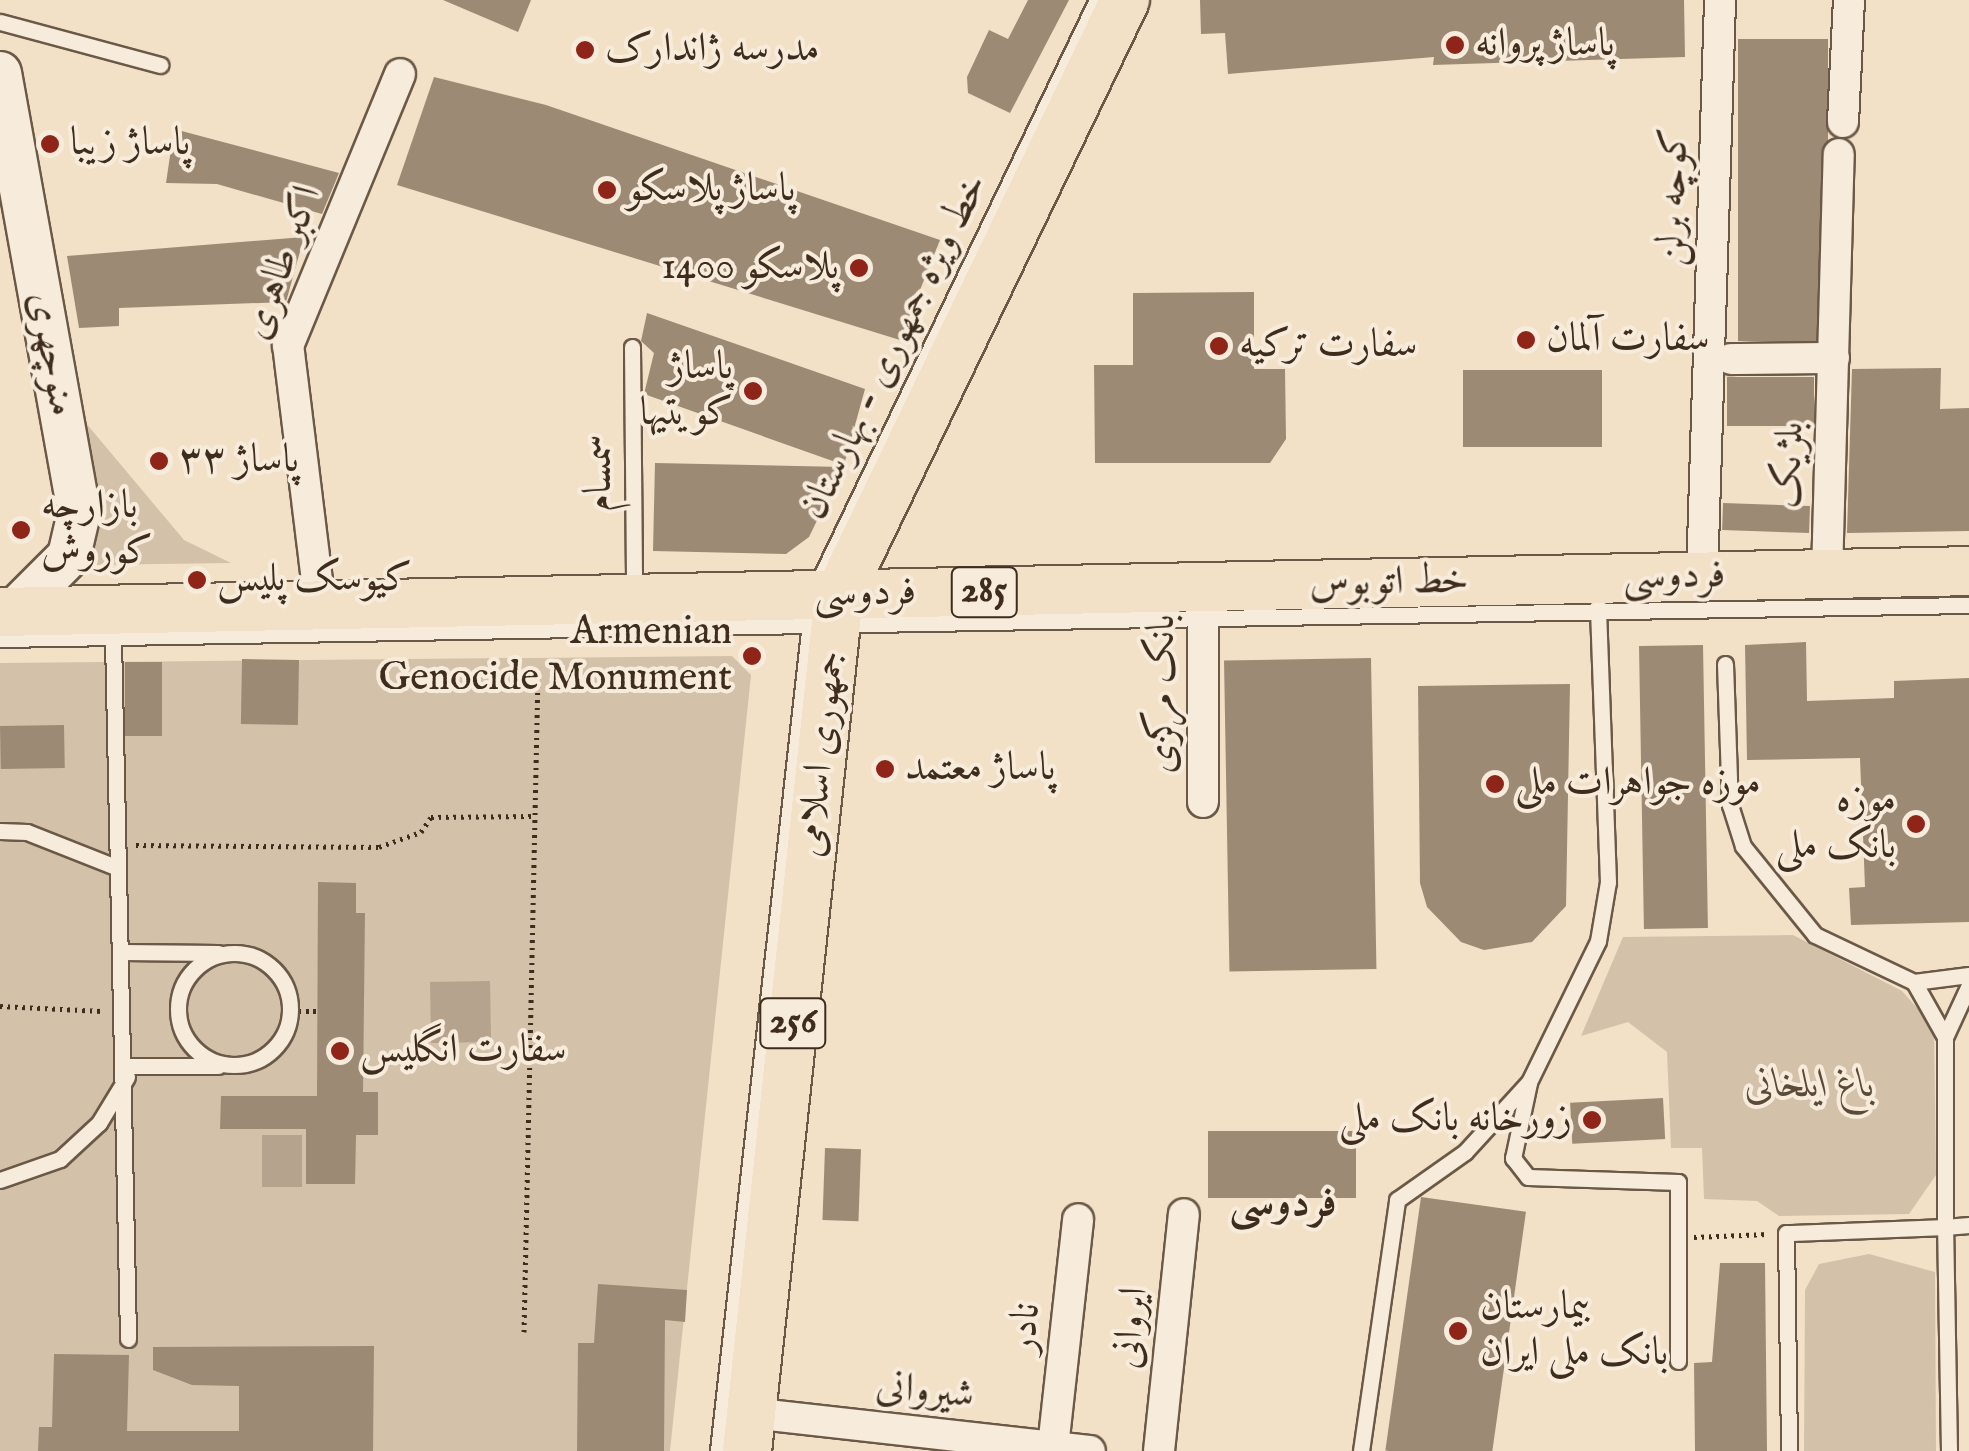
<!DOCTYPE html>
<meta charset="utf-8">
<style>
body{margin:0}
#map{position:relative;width:1969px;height:1451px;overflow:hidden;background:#f2e0c7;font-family:"IM FELL English",Amiri,serif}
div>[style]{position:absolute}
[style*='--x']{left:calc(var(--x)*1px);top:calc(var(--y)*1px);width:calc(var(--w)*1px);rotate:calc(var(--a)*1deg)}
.green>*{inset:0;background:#d3c1aa}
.water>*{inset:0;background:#b5a38d;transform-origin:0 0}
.building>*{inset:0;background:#9c8a75;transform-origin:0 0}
.path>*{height:5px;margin-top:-2.5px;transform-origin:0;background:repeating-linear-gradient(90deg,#3e2c1c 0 2.5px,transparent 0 7.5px)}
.roads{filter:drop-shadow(2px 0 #6b5947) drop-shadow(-2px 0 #6b5947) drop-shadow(0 2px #6b5947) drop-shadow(0 -2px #6b5947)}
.lane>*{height:15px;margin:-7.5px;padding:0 7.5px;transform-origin:7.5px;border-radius:7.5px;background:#f7ebdb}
.lane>.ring{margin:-7.5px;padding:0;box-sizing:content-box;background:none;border:15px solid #f7ebdb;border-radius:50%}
.street>*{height:30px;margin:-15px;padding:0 15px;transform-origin:15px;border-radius:15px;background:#f7ebdb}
.secondary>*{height:42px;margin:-21px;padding:0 21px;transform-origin:21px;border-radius:21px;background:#f7ebdb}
.primary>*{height:48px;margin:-24px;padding:0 24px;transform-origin:24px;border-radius:24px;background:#f2e0c7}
.dots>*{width:28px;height:28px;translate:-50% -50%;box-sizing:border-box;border:5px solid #f7ebdb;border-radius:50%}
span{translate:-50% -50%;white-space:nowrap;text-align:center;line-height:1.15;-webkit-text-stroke:8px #f7ebdb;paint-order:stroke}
.shield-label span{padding:2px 8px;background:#f7ebdb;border:2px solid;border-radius:8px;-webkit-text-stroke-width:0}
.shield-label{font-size:38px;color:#3e2c1c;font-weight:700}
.poi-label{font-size:40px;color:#3e2c1c}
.left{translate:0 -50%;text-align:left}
.right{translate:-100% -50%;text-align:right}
.street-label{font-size:40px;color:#3e2c1c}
.park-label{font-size:40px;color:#5c4a38;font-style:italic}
.neighbourhood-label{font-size:42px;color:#3e2c1c;font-weight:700}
</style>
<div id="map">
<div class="green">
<div style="clip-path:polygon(85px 422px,184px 540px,231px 563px,86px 565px,98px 521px)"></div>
<div style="clip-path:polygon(732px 656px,751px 675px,670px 1451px,0 1451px,0 663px)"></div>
<div style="clip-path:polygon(1793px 935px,1902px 991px,1934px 1027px,1936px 1175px,1909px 1214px,1779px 1216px,1757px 1201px,1704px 1199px,1702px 1148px,1671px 1148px,1667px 1052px,1628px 1022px,1581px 1036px,1623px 937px)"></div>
<div style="clip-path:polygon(1869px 1254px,1935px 1272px,1936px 1451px,1804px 1451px,1805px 1290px,1819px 1264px)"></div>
</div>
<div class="water">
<div style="left:490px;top:981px;width:61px;height:60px;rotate:89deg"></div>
<div style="left:262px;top:1135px;width:40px;height:52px"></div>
</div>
<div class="building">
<div style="clip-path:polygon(443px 0,531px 0,518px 32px)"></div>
<div style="clip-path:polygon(1028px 0,1069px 0,1010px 113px,968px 93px,967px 77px,989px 30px,1008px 39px)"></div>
<div style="clip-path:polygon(1200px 0,1684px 0,1685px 57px,1433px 65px,1434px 57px,1228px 74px,1225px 33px,1201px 34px)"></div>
<div style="left:1738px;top:39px;width:90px;height:302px"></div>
<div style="clip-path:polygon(434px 77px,546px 105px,940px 240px,900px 340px,397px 185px)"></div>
<div style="clip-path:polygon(174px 129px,339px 173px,322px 214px,217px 184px,166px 183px)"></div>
<div style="clip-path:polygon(304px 237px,286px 302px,119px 308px,119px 326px,79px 328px,67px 256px)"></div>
<div style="clip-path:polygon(1254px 292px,1254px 369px,1285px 369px,1286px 439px,1270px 463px,1095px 463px,1094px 365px,1133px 365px,1133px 293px)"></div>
<div style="clip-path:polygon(647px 313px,865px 389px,844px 465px,644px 394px,654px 353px,641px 341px)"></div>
<div style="clip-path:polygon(1941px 368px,1940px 409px,1969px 408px,1969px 531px,1847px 533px,1852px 369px)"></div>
<div style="left:1463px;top:370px;width:139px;height:77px"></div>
<div style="left:1727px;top:377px;width:87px;height:49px"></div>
<div style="clip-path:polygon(655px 463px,843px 467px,809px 537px,786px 554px,653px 551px)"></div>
<div style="left:1810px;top:506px;width:27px;height:87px;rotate:92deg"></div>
<div style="clip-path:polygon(1806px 642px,1807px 701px,1894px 698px,1894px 681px,1969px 678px,1969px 922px,1851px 925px,1849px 888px,1865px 887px,1860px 758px,1747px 760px,1745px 645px)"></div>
<div style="left:1703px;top:645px;width:283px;height:64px;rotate:89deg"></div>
<div style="left:1371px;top:658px;width:311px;height:147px;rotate:89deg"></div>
<div style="left:299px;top:660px;width:65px;height:57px;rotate:91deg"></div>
<div style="left:125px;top:662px;width:37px;height:74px"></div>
<div style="clip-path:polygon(1570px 684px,1566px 906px,1532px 942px,1484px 950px,1461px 942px,1427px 907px,1420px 883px,1418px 686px)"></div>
<div style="left:64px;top:725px;width:43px;height:64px;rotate:89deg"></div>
<div style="clip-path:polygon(318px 882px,356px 883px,356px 913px,365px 913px,363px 1092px,378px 1092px,378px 1135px,356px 1135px,355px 1184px,306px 1184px,306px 1129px,220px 1129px,221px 1096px,317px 1096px)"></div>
<div style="left:1663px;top:1098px;width:41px;height:93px;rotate:87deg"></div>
<div style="left:1208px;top:1131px;width:148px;height:67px"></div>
<div style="left:825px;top:1148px;width:36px;height:72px;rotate:2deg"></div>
<div style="left:1421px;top:1197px;width:106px;height:256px;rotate:8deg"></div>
<div style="clip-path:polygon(1720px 1263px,1765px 1263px,1767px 1451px,1695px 1451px,1694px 1363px,1712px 1362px)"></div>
<div style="clip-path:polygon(598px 1284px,687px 1290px,685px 1322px,665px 1320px,664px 1451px,577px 1451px,578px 1343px,594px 1343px)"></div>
<div style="clip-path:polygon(374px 1346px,373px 1451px,38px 1451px,39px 1427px,52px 1427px,54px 1354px,129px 1355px,127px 1431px,239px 1431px,239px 1386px,192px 1385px,153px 1370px,153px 1347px)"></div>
</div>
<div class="path">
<div style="--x:136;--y:845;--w:243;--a:0.5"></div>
<div style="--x:379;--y:847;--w:45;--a:-19.7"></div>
<div style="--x:421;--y:832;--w:18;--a:-56"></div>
<div style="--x:431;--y:817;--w:103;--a:-0.6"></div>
<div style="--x:0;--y:1006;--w:102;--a:2.8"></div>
<div style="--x:291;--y:1011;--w:27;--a:0"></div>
<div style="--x:1694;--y:1237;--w:74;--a:-2.3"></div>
<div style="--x:524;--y:1332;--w:655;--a:-88.78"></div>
</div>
<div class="roads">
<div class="lane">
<div style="--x:0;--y:22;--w:166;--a:15"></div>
<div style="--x:632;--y:347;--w:248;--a:89.5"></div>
<div style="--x:816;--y:587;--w:651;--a:-64.42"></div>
<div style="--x:113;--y:638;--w:701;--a:88.77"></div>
<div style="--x:0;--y:639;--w:1969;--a:-0.99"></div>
<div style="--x:1725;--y:664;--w:141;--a:88"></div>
<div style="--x:1730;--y:805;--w:43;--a:72.4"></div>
<div style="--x:1743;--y:846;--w:114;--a:51"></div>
<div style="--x:1815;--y:935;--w:110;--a:25.4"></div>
<div style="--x:1914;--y:982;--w:63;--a:60.6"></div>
<div style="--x:1945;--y:1037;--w:190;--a:90"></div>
<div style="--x:1945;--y:1227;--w:159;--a:177.8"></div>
<div style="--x:1786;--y:1233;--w:218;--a:89.2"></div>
<div style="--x:0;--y:831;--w:27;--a:2"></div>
<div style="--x:27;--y:832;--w:98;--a:21.6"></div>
<div style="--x:122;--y:952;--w:96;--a:0.6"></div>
<div class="ring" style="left:178px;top:953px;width:97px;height:97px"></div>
<div style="--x:1914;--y:982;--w:55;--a:-7.3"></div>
<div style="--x:1946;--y:1035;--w:55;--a:-65.3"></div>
<div style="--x:127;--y:1066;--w:91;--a:0"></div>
<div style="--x:1529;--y:1083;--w:77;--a:102"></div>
<div style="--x:1513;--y:1158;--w:24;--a:52"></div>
<div style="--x:1528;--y:1177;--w:150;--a:1.9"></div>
<div style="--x:1678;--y:1182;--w:179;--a:90"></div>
<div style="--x:0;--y:1180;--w:64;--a:-19.3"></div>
<div style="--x:60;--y:1159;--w:53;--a:-42.7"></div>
<div style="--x:99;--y:1123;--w:54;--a:-58.7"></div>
<div style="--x:718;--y:1451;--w:842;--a:-83.66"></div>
<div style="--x:1361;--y:1451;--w:254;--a:-81.8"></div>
<div style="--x:1397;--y:1200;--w:83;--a:-35.2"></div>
<div style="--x:1465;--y:1152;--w:95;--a:-47.6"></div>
<div style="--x:1529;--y:1082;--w:157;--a:-63.9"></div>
<div style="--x:1598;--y:941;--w:60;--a:-80.4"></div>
<div style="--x:1608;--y:882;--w:276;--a:-92.1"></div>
<div style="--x:1949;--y:1451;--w:224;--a:-91"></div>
<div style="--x:1945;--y:1227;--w:24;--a:-5"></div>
</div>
<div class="street">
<div style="--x:1843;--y:122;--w:122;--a:-87.2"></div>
<div style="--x:1731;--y:359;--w:103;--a:-0.6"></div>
<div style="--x:1827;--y:574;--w:420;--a:-88.4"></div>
<div style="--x:1702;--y:577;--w:577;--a:-88.21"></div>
<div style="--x:320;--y:605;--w:261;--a:-97"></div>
<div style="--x:288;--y:346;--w:294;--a:-67.6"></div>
<div style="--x:1203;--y:802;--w:215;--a:-90"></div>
<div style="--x:751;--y:1413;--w:341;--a:6.4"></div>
<div style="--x:1053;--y:1447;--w:229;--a:-83.7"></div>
<div style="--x:1159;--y:1451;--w:238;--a:-84"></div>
</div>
<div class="secondary">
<div style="--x:0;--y:73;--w:447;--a:79.8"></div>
<div style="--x:79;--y:513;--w:44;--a:103.1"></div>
<div style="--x:69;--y:556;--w:79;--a:135"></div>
</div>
<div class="primary">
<div style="--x:0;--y:612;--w:1969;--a:-1.19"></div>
<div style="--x:747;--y:1451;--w:861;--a:-83.87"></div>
<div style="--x:839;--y:595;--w:660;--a:-64.33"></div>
</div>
</div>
<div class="dots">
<div style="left:1455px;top:45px;background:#8f2418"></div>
<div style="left:585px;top:50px;background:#8f2418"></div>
<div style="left:50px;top:144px;background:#8f2418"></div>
<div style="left:607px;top:190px;background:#8f2418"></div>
<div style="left:859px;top:268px;background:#8f2418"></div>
<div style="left:1526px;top:340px;background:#8f2418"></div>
<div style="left:1219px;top:346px;background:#8f2418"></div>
<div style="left:753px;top:391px;background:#8f2418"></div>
<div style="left:159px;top:461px;background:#8f2418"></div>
<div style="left:21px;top:530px;background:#8f2418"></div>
<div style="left:197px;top:580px;background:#8f2418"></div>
<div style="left:752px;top:656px;background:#8f2418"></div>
<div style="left:885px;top:769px;background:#8f2418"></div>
<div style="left:1495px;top:784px;background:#8f2418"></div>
<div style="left:1916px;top:824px;background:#8f2418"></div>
<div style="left:340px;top:1051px;background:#8f2418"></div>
<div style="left:1592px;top:1120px;background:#8f2418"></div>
<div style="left:1458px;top:1331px;background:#8f2418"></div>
</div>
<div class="shield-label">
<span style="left:984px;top:592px">285</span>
<span style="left:793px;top:1023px">256</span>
</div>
<div class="poi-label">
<span class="left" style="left:1475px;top:45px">پاساژ پروانه</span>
<span class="left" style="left:605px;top:50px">مدرسه ژاندارک</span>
<span class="left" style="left:70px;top:144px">پاساژ زیبا</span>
<span class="left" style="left:627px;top:190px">پاساژ پلاسکو</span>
<span class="right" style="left:839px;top:268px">پلاسکو 1400</span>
<span class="left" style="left:1546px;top:340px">سفارت آلمان</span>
<span class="left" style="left:1239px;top:346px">سفارت ترکیه</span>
<span class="right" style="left:733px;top:391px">پاساژ<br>کویتیها</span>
<span class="left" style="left:179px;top:461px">پاساژ ۳۳</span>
<span class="left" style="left:41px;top:530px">بازارچه<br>کوروش</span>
<span class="left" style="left:217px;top:580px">کیوسک پلیس</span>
<span class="right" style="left:732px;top:656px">Armenian<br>Genocide Monument</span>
<span class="left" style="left:905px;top:769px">پاساژ معتمد</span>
<span class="left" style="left:1515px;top:784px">موزه جواهرات ملی</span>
<span class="right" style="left:1896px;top:824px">موزه<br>بانک ملی</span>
<span class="left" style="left:360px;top:1051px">سفارت انگلیس</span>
<span class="right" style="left:1572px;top:1120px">زورخانه بانک ملی</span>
<span class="left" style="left:1480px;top:1331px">بیمارستان<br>بانک ملی ایران</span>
</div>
<div class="street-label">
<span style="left:1674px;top:197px;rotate:-88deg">کوچه برلن</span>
<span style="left:283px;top:263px;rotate:-70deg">اکبر طاهری</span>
<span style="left:895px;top:347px;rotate:-64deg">خط ویژه جمهوری - بهارستان</span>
<span style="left:51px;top:354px;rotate:80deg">منوچهری</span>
<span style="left:1790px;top:465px;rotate:-88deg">بلژیک</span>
<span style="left:600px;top:473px;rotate:-90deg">سمسام</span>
<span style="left:1674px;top:577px;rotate:-1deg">فردوسی</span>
<span style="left:1389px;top:583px;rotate:-1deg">خط اتوبوس</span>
<span style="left:865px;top:594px;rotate:-1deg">فردوسی</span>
<span style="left:1163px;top:694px;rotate:-90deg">بانک مرکزی</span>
<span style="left:822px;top:754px;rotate:-84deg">جمهوری اسلامی</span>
<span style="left:1026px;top:1328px;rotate:-84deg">نادر</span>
<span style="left:1132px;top:1328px;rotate:-84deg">ایروانی</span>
<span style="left:925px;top:1392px;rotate:6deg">شیروانی</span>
</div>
<div class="park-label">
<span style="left:1810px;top:1086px">باغ ایلخانی</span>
</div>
<div class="neighbourhood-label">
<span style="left:1283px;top:1204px">فردوسی</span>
</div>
</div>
